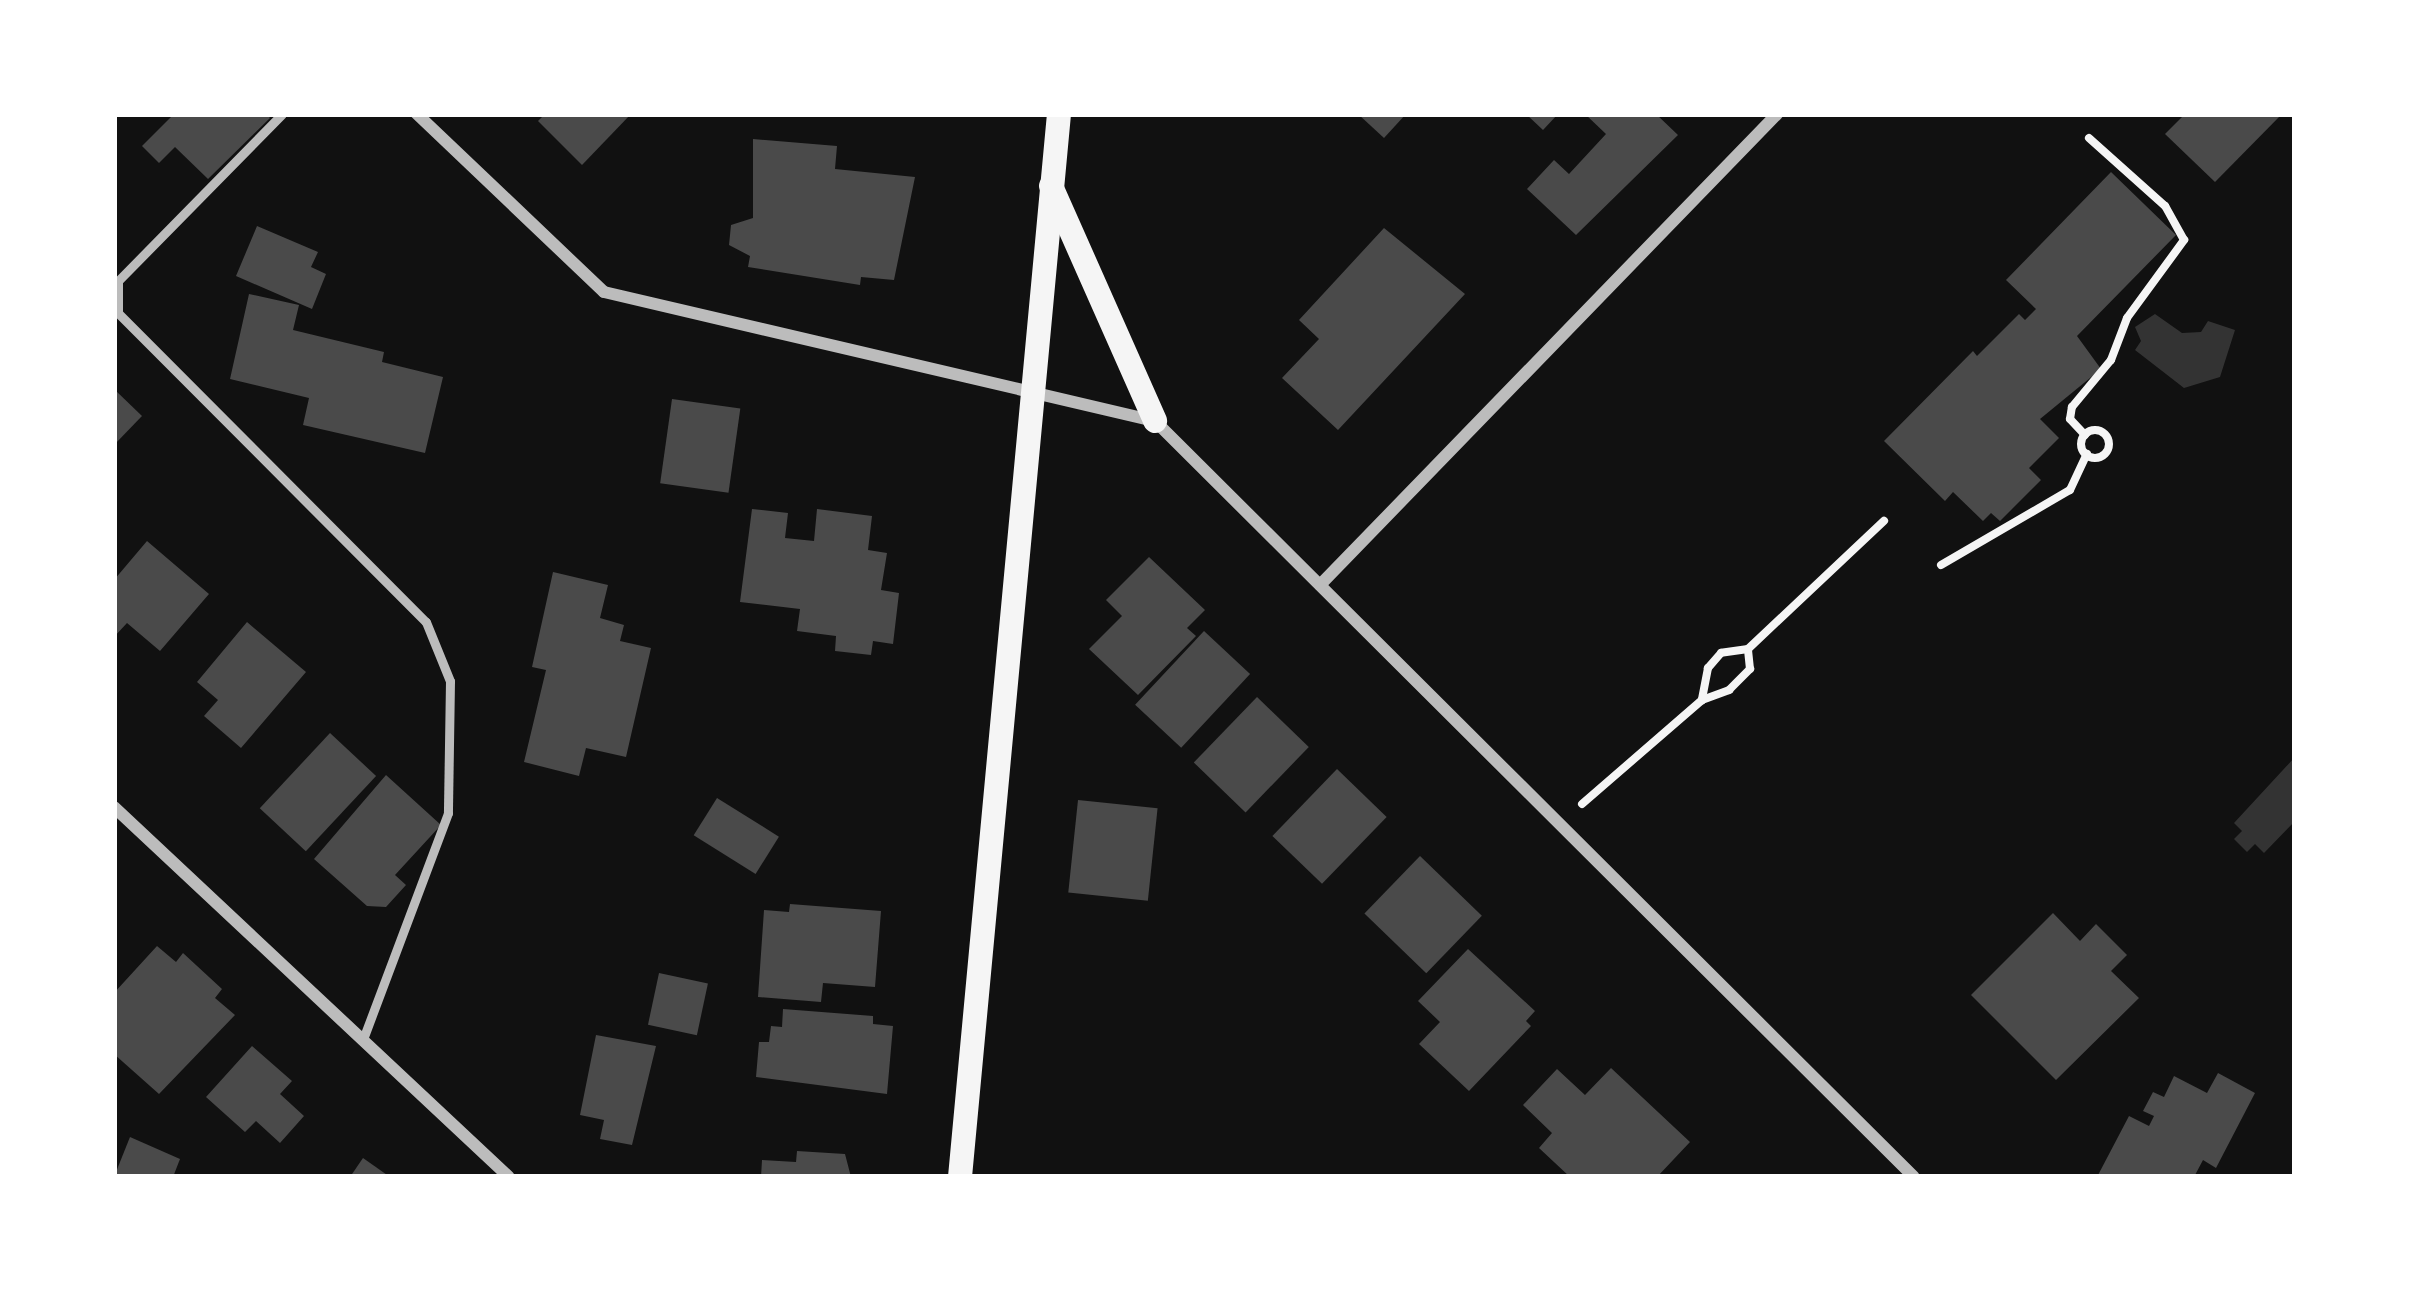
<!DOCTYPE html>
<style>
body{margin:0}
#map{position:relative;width:2409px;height:1291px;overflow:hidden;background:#111;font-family:"DejaVu Sans",sans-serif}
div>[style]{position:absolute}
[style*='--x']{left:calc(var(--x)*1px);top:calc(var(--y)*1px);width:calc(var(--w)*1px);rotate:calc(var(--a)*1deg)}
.water>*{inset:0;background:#333}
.building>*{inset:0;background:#4a4a4a;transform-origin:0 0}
.path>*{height:8px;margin:-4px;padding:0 4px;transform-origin:4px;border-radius:4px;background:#f5f5f5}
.path>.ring{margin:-4px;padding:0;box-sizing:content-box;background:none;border:8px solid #f5f5f5;border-radius:50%}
.service>*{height:9px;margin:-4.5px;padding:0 4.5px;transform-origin:4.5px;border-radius:4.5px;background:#bcbcbc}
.minor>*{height:12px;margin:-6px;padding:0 6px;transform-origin:6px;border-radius:6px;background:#bcbcbc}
.secondary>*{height:24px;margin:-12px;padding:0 12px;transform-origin:12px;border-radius:12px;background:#f5f5f5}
span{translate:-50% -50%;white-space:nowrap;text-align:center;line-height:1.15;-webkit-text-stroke:9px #fff;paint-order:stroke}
.frame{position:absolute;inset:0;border:117px solid #fff;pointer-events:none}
</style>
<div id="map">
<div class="water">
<div style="clip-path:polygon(2155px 314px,2182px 333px,2201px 332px,2208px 321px,2235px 330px,2220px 377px,2184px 388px,2135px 350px,2141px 341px,2135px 327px)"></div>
<div style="clip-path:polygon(2295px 757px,2295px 821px,2264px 853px,2255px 844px,2247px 852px,2234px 839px,2242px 831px,2234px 823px)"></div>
</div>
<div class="building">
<div style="clip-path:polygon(174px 114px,266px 114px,270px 118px,208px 179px,175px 147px,159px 163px,142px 146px)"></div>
<div style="clip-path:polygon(545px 114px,631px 114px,582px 165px,538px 121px)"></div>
<div style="clip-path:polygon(1358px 114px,1406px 114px,1384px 138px)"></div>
<div style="clip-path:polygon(1526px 114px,1558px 114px,1543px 130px)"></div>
<div style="clip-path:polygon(1585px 114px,1656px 114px,1678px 135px,1576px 235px,1527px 189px,1554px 160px,1569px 174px,1606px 134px)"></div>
<div style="clip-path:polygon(2185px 114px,2282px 114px,2215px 182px,2165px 134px)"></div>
<div style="clip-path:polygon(753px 139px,837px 146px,835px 169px,915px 177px,894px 280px,861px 277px,860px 285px,748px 267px,750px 256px,729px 245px,731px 225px,753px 218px)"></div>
<div style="clip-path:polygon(2111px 172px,2176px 235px,2077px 336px,2101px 369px,2040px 419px,2059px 438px,2029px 468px,2041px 480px,2000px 521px,1991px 513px,1983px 521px,1953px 492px,1945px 501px,1884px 441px,1973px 351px,1977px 356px,2019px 314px,2025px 320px,2036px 309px,2006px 280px)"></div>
<div style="clip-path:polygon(257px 226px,318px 252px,311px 267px,326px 274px,312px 309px,236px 276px)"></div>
<div style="clip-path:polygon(1384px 228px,1465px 294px,1338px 430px,1282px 378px,1319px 339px,1299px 320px)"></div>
<div style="clip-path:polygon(249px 294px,299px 305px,293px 330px,384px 352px,382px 362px,443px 377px,425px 453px,303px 425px,309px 398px,230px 379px)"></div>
<div style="clip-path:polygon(114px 389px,142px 416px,114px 445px)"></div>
<div style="left:672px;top:399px;width:69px;height:85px;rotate:8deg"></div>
<div style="clip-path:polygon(752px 509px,788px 513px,785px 538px,814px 541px,817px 509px,872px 516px,868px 550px,887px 553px,881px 590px,899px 593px,893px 644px,873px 641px,871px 655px,835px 651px,836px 636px,797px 631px,800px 609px,740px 602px)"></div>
<div style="clip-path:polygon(147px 541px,209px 594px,160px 651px,127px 623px,114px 637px,114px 580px)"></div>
<div style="clip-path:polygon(1149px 557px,1205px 610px,1187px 628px,1196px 636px,1138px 695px,1089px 649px,1122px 616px,1106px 600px)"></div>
<div style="clip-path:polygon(553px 572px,608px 585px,600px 618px,624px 625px,620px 641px,651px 648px,626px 757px,586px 748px,579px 776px,524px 762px,546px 670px,532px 667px)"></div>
<div style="clip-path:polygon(247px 622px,306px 672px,241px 748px,204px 716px,218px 700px,197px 682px)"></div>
<div style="left:1204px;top:631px;width:63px;height:101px;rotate:43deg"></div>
<div style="left:1257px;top:697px;width:72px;height:91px;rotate:44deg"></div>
<div style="left:330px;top:733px;width:63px;height:103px;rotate:43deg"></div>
<div style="left:1337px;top:769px;width:69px;height:93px;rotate:44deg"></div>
<div style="clip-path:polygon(386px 775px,441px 825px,395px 875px,406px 885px,386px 907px,367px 906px,314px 859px)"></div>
<div style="left:717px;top:798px;width:73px;height:44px;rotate:32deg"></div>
<div style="left:1078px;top:800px;width:80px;height:93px;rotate:6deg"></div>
<div style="left:1420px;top:856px;width:86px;height:80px;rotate:44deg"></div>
<div style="clip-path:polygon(790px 904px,881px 911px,875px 987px,823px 983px,821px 1002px,758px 997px,764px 910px,789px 912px)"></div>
<div style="clip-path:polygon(2053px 913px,2080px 941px,2096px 924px,2127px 955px,2111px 971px,2139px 998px,2056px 1080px,1971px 995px)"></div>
<div style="clip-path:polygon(157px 946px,176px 962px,183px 953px,222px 989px,215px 998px,235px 1015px,159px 1094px,114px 1054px,114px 993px)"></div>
<div style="clip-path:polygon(1468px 949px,1535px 1011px,1526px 1021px,1531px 1026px,1469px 1091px,1419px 1044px,1440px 1022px,1418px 1001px)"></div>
<div style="left:659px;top:973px;width:50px;height:53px;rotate:12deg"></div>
<div style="clip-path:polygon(783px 1009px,873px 1016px,873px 1024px,893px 1026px,887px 1094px,756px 1077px,759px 1042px,769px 1042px,771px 1026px,782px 1027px)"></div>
<div style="clip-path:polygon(596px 1035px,656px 1046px,632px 1145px,600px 1139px,604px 1120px,580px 1115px)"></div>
<div style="clip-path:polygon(252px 1046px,292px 1081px,280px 1094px,304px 1116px,280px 1143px,256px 1121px,245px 1132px,206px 1097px)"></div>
<div style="clip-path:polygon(1611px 1068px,1690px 1142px,1657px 1177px,1570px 1177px,1539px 1148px,1552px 1133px,1523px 1105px,1557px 1069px,1585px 1095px)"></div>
<div style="clip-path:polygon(2218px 1073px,2255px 1093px,2216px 1168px,2203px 1160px,2194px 1177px,2097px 1177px,2129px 1116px,2149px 1126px,2154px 1116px,2143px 1111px,2153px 1092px,2164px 1097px,2174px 1076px,2207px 1093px)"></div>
<div style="clip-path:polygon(130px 1137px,180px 1159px,173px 1177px,114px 1177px)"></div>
<div style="clip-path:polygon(797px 1151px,845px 1154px,851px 1177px,761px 1177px,762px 1160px,796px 1162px)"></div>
<div style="clip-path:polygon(363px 1158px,390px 1177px,350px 1177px)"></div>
</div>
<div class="path">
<div class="ring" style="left:2081px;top:430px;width:20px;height:20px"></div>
<div style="--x:2085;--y:435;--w:22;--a:-133"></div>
<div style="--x:2070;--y:419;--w:12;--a:-81"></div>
<div style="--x:2072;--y:407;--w:61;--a:-50.3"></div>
<div style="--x:2111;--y:360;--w:45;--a:-69.1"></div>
<div style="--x:2127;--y:318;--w:97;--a:-53.8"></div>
<div style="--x:2184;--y:240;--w:39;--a:-119"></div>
<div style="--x:2165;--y:206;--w:102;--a:-138.2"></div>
<div style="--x:1941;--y:565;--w:149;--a:-30.2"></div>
<div style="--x:2070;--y:490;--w:40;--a:-65"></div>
<div style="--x:1748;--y:649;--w:187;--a:-43.3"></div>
<div style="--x:1582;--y:804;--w:159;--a:-40.9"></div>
<div style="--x:1702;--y:700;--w:29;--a:-20"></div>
<div style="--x:1729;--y:690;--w:30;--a:-45"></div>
<div style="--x:1750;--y:669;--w:20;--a:-96"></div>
<div style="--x:1748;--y:649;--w:27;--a:172"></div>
<div style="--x:1721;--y:653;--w:20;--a:131"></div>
<div style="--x:1708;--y:668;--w:33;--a:101"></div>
</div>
<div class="service">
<div style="--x:282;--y:114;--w:234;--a:134.5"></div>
<div style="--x:118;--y:281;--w:32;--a:90"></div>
<div style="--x:118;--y:313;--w:436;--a:45.1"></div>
<div style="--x:426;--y:622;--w:64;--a:67.9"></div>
<div style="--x:450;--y:681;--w:132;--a:90.9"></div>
<div style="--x:448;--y:813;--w:241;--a:110.6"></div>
</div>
<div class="minor">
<div style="--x:417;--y:114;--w:258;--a:43.6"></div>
<div style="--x:604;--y:292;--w:566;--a:13.18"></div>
<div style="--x:1155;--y:421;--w:1071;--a:44.89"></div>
<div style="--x:1320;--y:585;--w:656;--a:-45.86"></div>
<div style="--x:114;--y:807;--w:541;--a:43.13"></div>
</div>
<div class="secondary">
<div style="--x:1051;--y:186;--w:257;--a:66.1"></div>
<div style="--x:960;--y:1177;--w:1068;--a:-84.68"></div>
</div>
<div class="frame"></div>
</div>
